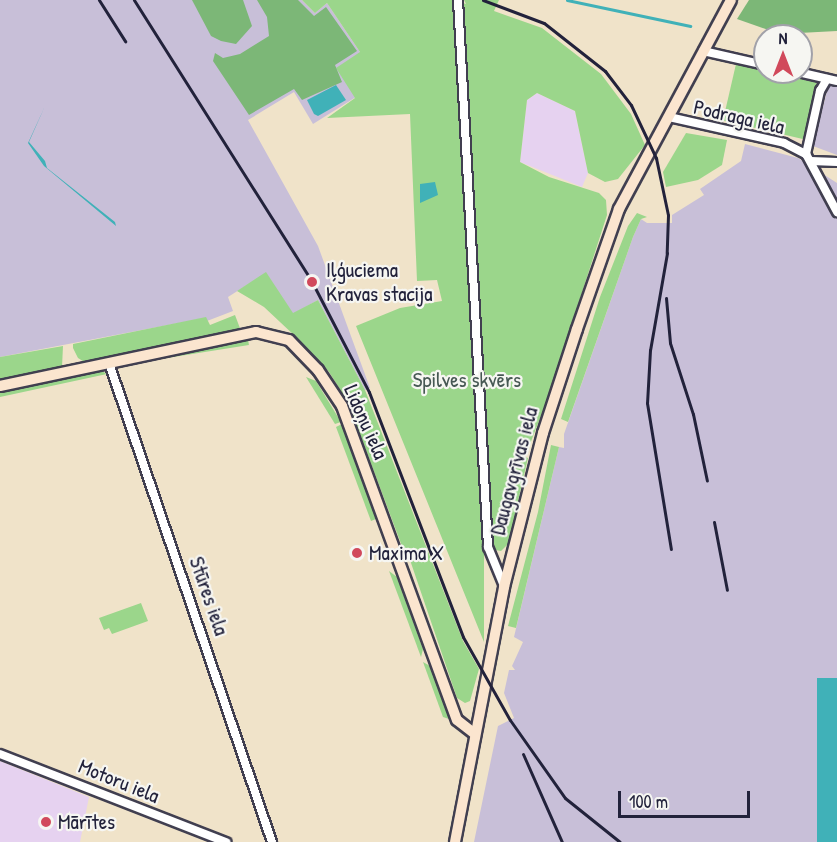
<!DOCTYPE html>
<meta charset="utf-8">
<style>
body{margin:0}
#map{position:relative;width:837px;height:842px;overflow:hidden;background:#f0e3c9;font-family:"Patrick Hand",sans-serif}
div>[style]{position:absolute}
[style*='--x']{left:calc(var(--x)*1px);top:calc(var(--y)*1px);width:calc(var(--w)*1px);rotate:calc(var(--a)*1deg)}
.built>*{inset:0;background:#e6d2f0}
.industrial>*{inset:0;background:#c8bfd8}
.green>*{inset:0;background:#9bd68b;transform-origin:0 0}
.forest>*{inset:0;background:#7cb777}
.water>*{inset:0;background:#40b1b8;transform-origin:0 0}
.stream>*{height:3px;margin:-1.5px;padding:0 1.5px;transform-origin:1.5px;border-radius:1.5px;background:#40b1b8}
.roads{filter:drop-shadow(2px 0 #413f50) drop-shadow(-2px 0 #413f50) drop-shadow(0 2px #413f50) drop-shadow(0 -2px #413f50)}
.street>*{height:8px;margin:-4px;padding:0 4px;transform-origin:4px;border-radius:4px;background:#fff}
.secondary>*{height:10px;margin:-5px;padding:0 5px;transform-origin:5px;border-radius:5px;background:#fbe5cf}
.rail>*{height:3px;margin:-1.5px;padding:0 1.5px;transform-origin:1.5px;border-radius:1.5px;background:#22223b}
.dots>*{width:16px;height:16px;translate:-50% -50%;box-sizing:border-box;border:3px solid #f6f6f2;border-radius:50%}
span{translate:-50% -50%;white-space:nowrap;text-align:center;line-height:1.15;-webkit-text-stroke:4.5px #f6f6f2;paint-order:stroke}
.street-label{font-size:21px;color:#22223b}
.poi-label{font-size:21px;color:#22223b}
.left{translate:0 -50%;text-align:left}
.park-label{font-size:21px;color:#465853}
.north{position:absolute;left:753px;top:24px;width:60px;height:60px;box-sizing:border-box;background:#f6f6f2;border:2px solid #a1a1a9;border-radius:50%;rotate:0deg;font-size:16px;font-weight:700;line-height:24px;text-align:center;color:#22223b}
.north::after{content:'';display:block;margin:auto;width:21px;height:27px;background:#d1495b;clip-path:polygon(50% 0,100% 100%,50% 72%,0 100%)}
.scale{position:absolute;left:618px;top:791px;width:132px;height:27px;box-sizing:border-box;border:3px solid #22223b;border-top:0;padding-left:8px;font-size:18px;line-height:21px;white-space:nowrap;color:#22223b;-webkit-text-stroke:4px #f6f6f2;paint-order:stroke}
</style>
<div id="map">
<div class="built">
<div style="clip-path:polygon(537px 93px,575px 111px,588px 173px,582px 187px,520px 162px,527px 100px)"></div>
<div style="clip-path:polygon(0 761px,89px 797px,80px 842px,0 842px)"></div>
</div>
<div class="industrial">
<div style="clip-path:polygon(0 0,302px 0,315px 13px,327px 3px,360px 52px,356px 97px,313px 124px,294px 92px,248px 120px,318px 246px,370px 388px,365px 390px,318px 300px,293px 314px,266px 273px,228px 297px,233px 311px,207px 321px,205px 318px,0 357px)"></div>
<div style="clip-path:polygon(829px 83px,837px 84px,837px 155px,813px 146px)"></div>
<div style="clip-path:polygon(745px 144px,798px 158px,837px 183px,837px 678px,819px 686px,819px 842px,474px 842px,498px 726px,514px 718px,504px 693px,509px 670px,515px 670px,512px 666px,523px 642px,514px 637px,559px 447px,564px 448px,564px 434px,633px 237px,641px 219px,647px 223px,672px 223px,672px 215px,704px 195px,700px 189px,741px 161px)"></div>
</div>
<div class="green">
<div style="clip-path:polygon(302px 0,453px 0,466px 4px,464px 0,499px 0,494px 11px,542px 28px,601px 74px,631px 114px,645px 145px,618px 179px,605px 182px,588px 173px,575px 111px,537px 93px,527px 100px,520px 162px,549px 177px,599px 193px,606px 200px,607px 215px,548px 398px,528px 449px,524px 448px,522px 456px,528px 458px,508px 544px,501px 551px,484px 548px,484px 642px,356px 326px,400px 308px,442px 301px,437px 280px,417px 281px,410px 114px,327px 118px,355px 98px,336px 68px,360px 52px,327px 3px,315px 13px)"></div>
<div style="left:736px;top:64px;width:83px;height:58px;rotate:13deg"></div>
<div style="clip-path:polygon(686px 133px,727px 140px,722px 165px,698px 180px,666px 187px,663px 172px)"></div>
<div style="clip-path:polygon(637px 213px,647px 217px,641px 219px,633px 237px,568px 422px,561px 419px,600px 297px,628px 226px)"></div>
<div style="clip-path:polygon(266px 272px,293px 313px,318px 300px,365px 390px,463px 641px,479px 669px,470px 701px,465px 703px,457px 698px,410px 560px,403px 549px,348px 402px,329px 372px,296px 337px,264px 307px,237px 291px)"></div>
<div style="clip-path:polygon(235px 315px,241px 331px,86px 363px,78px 358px,73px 348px,73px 344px,206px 317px,210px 325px)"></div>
<div style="left:248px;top:339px;width:6px;height:126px;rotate:81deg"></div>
<div style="clip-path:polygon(63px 346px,62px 367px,0 381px,0 357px)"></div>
<div style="clip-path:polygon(100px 370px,107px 374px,0 397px,0 391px)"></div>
<div style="clip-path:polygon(306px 377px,316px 381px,341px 422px,335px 424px)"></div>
<div style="clip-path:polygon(342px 424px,376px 519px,371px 521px,336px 427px)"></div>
<div style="clip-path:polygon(551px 445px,559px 447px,516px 628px,508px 626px,538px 512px)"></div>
<div style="clip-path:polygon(389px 571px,397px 577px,423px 649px,421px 657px)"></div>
<div style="clip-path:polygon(141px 603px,148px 621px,112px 634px,109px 628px,104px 630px,99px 618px)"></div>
<div style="clip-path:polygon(423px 662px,430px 666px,449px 719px,443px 717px)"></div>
</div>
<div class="forest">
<div style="clip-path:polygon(192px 0,243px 0,252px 26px,236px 44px,221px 41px,211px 36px)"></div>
<div style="clip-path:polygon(257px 0,298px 0,314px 16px,326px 7px,357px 51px,335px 65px,342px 82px,302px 100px,294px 89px,249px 115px,213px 61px,215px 53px,223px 58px,240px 54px,269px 36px,267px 17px)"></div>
<div style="clip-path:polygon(749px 0,837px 0,837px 31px,780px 34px,737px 19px)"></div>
</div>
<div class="water">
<div style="clip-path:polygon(336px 85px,346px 100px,318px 116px,314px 114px,307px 100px)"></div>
<div style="clip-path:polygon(45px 106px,29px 142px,45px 161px,47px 168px,115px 222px,116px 226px,44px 166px,28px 143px)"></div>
<div style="clip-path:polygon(435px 182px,438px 195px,420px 203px,420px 184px)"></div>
<div style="left:837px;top:678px;width:164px;height:20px;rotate:90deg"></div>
</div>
<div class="stream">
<div style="--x:567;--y:0;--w:126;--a:11.9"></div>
</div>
<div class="roads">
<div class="street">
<div style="--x:458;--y:0;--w:548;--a:86.86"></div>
<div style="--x:488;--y:547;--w:42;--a:67.7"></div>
<div style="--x:703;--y:51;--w:64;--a:12.7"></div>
<div style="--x:798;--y:72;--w:40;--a:13"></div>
<div style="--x:669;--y:117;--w:118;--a:12.7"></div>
<div style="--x:784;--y:143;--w:25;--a:27"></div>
<div style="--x:806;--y:154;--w:66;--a:61.9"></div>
<div style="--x:806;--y:154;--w:65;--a:-77.5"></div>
<div style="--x:820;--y:91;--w:14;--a:-60"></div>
<div style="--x:811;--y:161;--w:26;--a:2"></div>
<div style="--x:109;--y:363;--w:506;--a:71.21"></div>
<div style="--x:0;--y:754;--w:243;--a:21.3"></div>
</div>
<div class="secondary">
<div style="--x:0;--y:386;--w:262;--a:-11.9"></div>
<div style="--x:256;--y:332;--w:34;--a:14"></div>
<div style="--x:289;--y:340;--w:42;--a:46"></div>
<div style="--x:318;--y:370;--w:43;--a:56.3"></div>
<div style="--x:342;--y:406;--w:334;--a:69.9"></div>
<div style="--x:457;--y:720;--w:23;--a:38"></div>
<div style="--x:455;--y:842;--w:260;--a:-79.1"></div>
<div style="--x:504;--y:587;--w:159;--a:-75.8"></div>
<div style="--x:543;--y:433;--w:109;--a:-71.9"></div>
<div style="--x:577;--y:329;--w:127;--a:-70.7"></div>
<div style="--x:619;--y:209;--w:237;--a:-61.8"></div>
</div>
</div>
<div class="rail">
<div style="--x:99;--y:0;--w:49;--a:57.6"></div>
<div style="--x:134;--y:0;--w:333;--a:57.7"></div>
<div style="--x:312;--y:282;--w:124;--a:62.6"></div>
<div style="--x:369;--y:392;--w:262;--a:69"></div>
<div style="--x:463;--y:637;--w:95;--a:60.5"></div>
<div style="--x:510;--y:720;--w:95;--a:54.8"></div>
<div style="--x:565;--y:798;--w:70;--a:38.7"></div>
<div style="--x:483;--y:0;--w:65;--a:20.7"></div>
<div style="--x:544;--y:23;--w:78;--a:38.2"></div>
<div style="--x:605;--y:71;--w:43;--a:52.6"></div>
<div style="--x:631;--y:105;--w:59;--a:64.7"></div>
<div style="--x:656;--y:158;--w:58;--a:78.1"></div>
<div style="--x:668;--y:215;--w:38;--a:92"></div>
<div style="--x:667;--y:253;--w:98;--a:99.9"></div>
<div style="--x:650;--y:350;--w:53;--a:93.2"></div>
<div style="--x:647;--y:403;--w:148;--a:80.7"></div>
<div style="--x:666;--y:298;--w:45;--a:84.9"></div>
<div style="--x:670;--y:343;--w:75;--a:72.1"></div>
<div style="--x:693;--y:414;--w:68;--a:78.2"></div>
<div style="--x:714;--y:522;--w:69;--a:79.2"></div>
<div style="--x:523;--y:754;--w:96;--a:66.1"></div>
</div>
<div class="dots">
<div style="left:312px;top:282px;background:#d1495b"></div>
<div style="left:357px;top:553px;background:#d1495b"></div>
<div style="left:46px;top:822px;background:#d1495b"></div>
</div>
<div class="street-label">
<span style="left:739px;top:117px;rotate:13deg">Podraga iela</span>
<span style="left:366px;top:422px;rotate:66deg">Lidoņu iela</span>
<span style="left:514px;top:471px;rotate:-75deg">Daugavgrīvas iela</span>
<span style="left:209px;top:596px;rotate:71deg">Stūres iela</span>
<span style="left:119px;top:781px;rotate:22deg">Motoru iela</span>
</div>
<div class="poi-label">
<span class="left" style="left:326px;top:282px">Iļģuciema<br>Kravas stacija</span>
<span class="left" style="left:369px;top:553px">Maxima X</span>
<span class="left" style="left:58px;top:822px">Mārītes</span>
</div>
<div class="park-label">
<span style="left:467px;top:380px">Spilves skvērs</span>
</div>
<div class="north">N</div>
<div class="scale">100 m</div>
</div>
